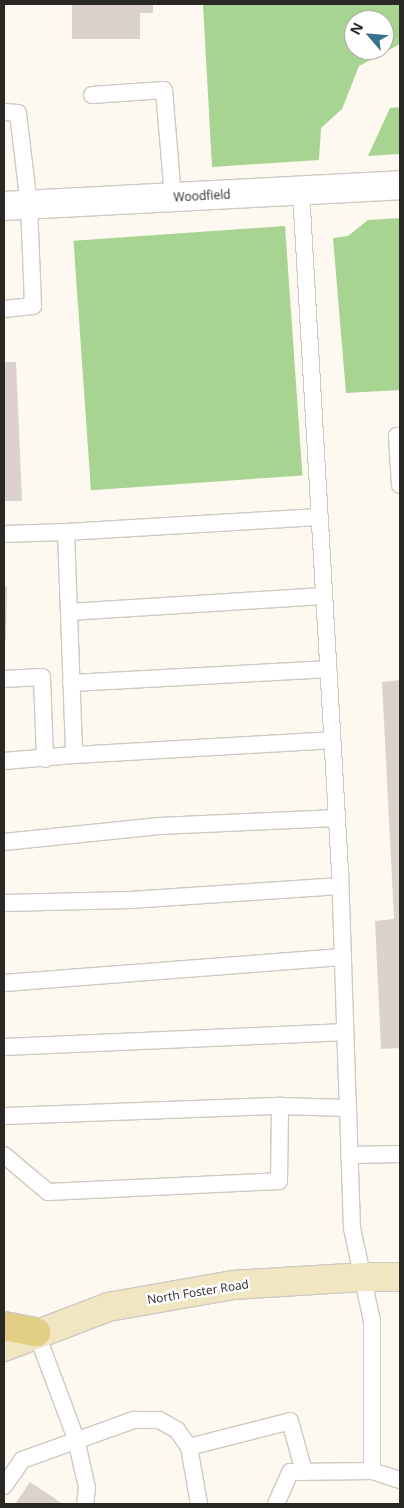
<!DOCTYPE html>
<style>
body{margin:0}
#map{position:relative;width:404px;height:1508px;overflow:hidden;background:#fdf8f0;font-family:"Open Sans",sans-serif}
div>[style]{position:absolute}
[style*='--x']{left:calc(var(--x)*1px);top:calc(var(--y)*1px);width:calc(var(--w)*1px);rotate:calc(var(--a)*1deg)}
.green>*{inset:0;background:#a7d591;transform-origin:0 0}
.building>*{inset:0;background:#dbd2ce}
.roads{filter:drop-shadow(1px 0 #cec9c2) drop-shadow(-1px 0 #cec9c2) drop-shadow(0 1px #cec9c2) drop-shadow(0 -1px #cec9c2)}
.service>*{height:16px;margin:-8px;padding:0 8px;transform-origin:8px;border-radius:8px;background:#fff}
.minor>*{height:28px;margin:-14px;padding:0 14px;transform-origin:14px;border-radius:14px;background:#fff}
.secondary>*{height:28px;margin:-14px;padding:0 14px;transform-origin:14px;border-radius:14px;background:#f1e6c2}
.primary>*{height:28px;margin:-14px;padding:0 14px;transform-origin:14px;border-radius:14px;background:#e3ce85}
span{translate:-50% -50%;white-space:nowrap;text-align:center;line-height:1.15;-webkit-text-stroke:4.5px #fff;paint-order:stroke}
.street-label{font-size:12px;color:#2a2825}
.frame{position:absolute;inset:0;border:5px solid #2a2825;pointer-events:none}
.north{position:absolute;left:344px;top:10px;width:50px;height:50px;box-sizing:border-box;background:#fff;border:1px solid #aaa9a8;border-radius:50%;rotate:297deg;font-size:14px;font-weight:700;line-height:20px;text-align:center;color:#2a2825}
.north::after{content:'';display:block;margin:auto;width:18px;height:22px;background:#38728b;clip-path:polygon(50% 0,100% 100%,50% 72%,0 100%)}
</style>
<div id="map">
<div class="green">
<div style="clip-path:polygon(evenodd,203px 4px,400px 4px,400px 44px,359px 66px,342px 109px,321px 128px,319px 160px,212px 167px,203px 4px,354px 20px,384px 20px,384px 50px,354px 50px,354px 20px)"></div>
<div style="clip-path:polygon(400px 107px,400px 154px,368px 156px,390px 108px)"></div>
<div style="clip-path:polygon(400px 218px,400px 390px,346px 393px,333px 238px,348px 236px,368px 220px)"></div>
<div style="left:285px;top:226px;width:250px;height:212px;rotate:86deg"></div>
</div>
<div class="building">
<div style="clip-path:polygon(72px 4px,153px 4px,153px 13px,140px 13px,140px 39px,72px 39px)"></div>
<div style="clip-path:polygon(4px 362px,16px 362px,22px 501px,4px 501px)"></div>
<div style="clip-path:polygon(4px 586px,7px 586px,6px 640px,4px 640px)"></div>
<div style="clip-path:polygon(400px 680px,400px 1048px,381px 1049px,375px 921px,394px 919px,382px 682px)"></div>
<div style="clip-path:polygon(30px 1482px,63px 1504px,15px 1504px)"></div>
</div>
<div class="roads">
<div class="service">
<div style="--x:92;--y:95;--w:72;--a:-4"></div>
<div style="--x:164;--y:90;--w:107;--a:85.2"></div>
<div style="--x:4;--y:112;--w:14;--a:4"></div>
<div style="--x:18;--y:113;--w:93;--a:83.2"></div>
<div style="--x:29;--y:205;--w:101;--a:87.7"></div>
<div style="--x:33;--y:306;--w:29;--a:174"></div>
<div style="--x:301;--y:191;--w:681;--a:86.72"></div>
<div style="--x:340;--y:871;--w:237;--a:88.1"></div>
<div style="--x:400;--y:436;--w:3;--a:180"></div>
<div style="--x:397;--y:436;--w:49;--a:86.5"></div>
<div style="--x:66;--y:532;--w:253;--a:-3.4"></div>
<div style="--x:4;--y:534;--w:62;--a:-1.8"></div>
<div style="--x:66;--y:532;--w:223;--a:87.9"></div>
<div style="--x:74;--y:755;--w:70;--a:175.1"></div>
<div style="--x:69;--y:612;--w:255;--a:-3.6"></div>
<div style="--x:4;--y:679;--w:38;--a:-3"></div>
<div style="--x:42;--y:677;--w:82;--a:87.9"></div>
<div style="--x:71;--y:683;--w:256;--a:-3.1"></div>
<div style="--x:74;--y:755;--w:258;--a:-3.3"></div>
<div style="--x:4;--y:842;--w:156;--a:-5.9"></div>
<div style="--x:159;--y:826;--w:178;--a:-2.6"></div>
<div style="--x:4;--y:903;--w:126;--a:-1.4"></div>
<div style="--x:130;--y:900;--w:211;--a:-3.8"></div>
<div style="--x:4;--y:983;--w:340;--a:-4.4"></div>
<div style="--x:4;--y:1047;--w:341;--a:-2.5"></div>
<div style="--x:4;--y:1116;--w:276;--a:-2.1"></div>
<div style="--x:4;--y:1155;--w:57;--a:40.1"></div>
<div style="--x:48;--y:1192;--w:231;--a:-2.7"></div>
<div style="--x:279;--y:1181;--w:75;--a:-89.2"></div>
<div style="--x:280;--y:1106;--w:68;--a:1.7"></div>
<div style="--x:348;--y:1108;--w:120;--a:88.1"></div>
<div style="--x:352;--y:1228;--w:95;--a:77.9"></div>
<div style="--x:372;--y:1321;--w:150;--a:90"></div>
<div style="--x:349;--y:1155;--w:51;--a:-1.1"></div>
<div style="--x:36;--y:1332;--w:114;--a:69.5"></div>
<div style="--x:76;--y:1439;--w:50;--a:77.3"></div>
<div style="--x:87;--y:1488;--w:16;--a:97"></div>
<div style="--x:189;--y:1447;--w:104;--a:-14.4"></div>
<div style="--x:290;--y:1421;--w:53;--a:74.6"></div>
<div style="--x:4;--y:1486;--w:32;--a:-55"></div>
<div style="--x:22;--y:1460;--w:119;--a:-19.7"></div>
<div style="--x:134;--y:1420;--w:25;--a:0"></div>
<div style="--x:159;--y:1420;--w:21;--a:29"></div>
<div style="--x:177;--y:1430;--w:21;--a:55"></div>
<div style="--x:189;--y:1447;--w:58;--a:80"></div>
<div style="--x:276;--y:1504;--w:35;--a:-66"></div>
<div style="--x:290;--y:1472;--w:82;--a:-0.7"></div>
<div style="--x:372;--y:1471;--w:29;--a:18"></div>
</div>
<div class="minor">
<div style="--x:4;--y:206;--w:397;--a:-3"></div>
</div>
<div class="secondary">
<div style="--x:4;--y:1347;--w:111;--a:-21"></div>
<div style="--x:108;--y:1307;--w:127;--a:-10"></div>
<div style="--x:233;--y:1285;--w:129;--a:-3.5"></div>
<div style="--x:362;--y:1277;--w:38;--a:0"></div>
</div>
<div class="primary">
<div style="--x:4;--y:1326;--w:33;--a:11"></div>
</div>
</div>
<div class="street-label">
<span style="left:202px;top:196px;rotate:-3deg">Woodfield</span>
<span style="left:198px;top:1292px;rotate:-9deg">North Foster Road</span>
</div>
<div class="frame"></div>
<div class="north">N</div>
</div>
